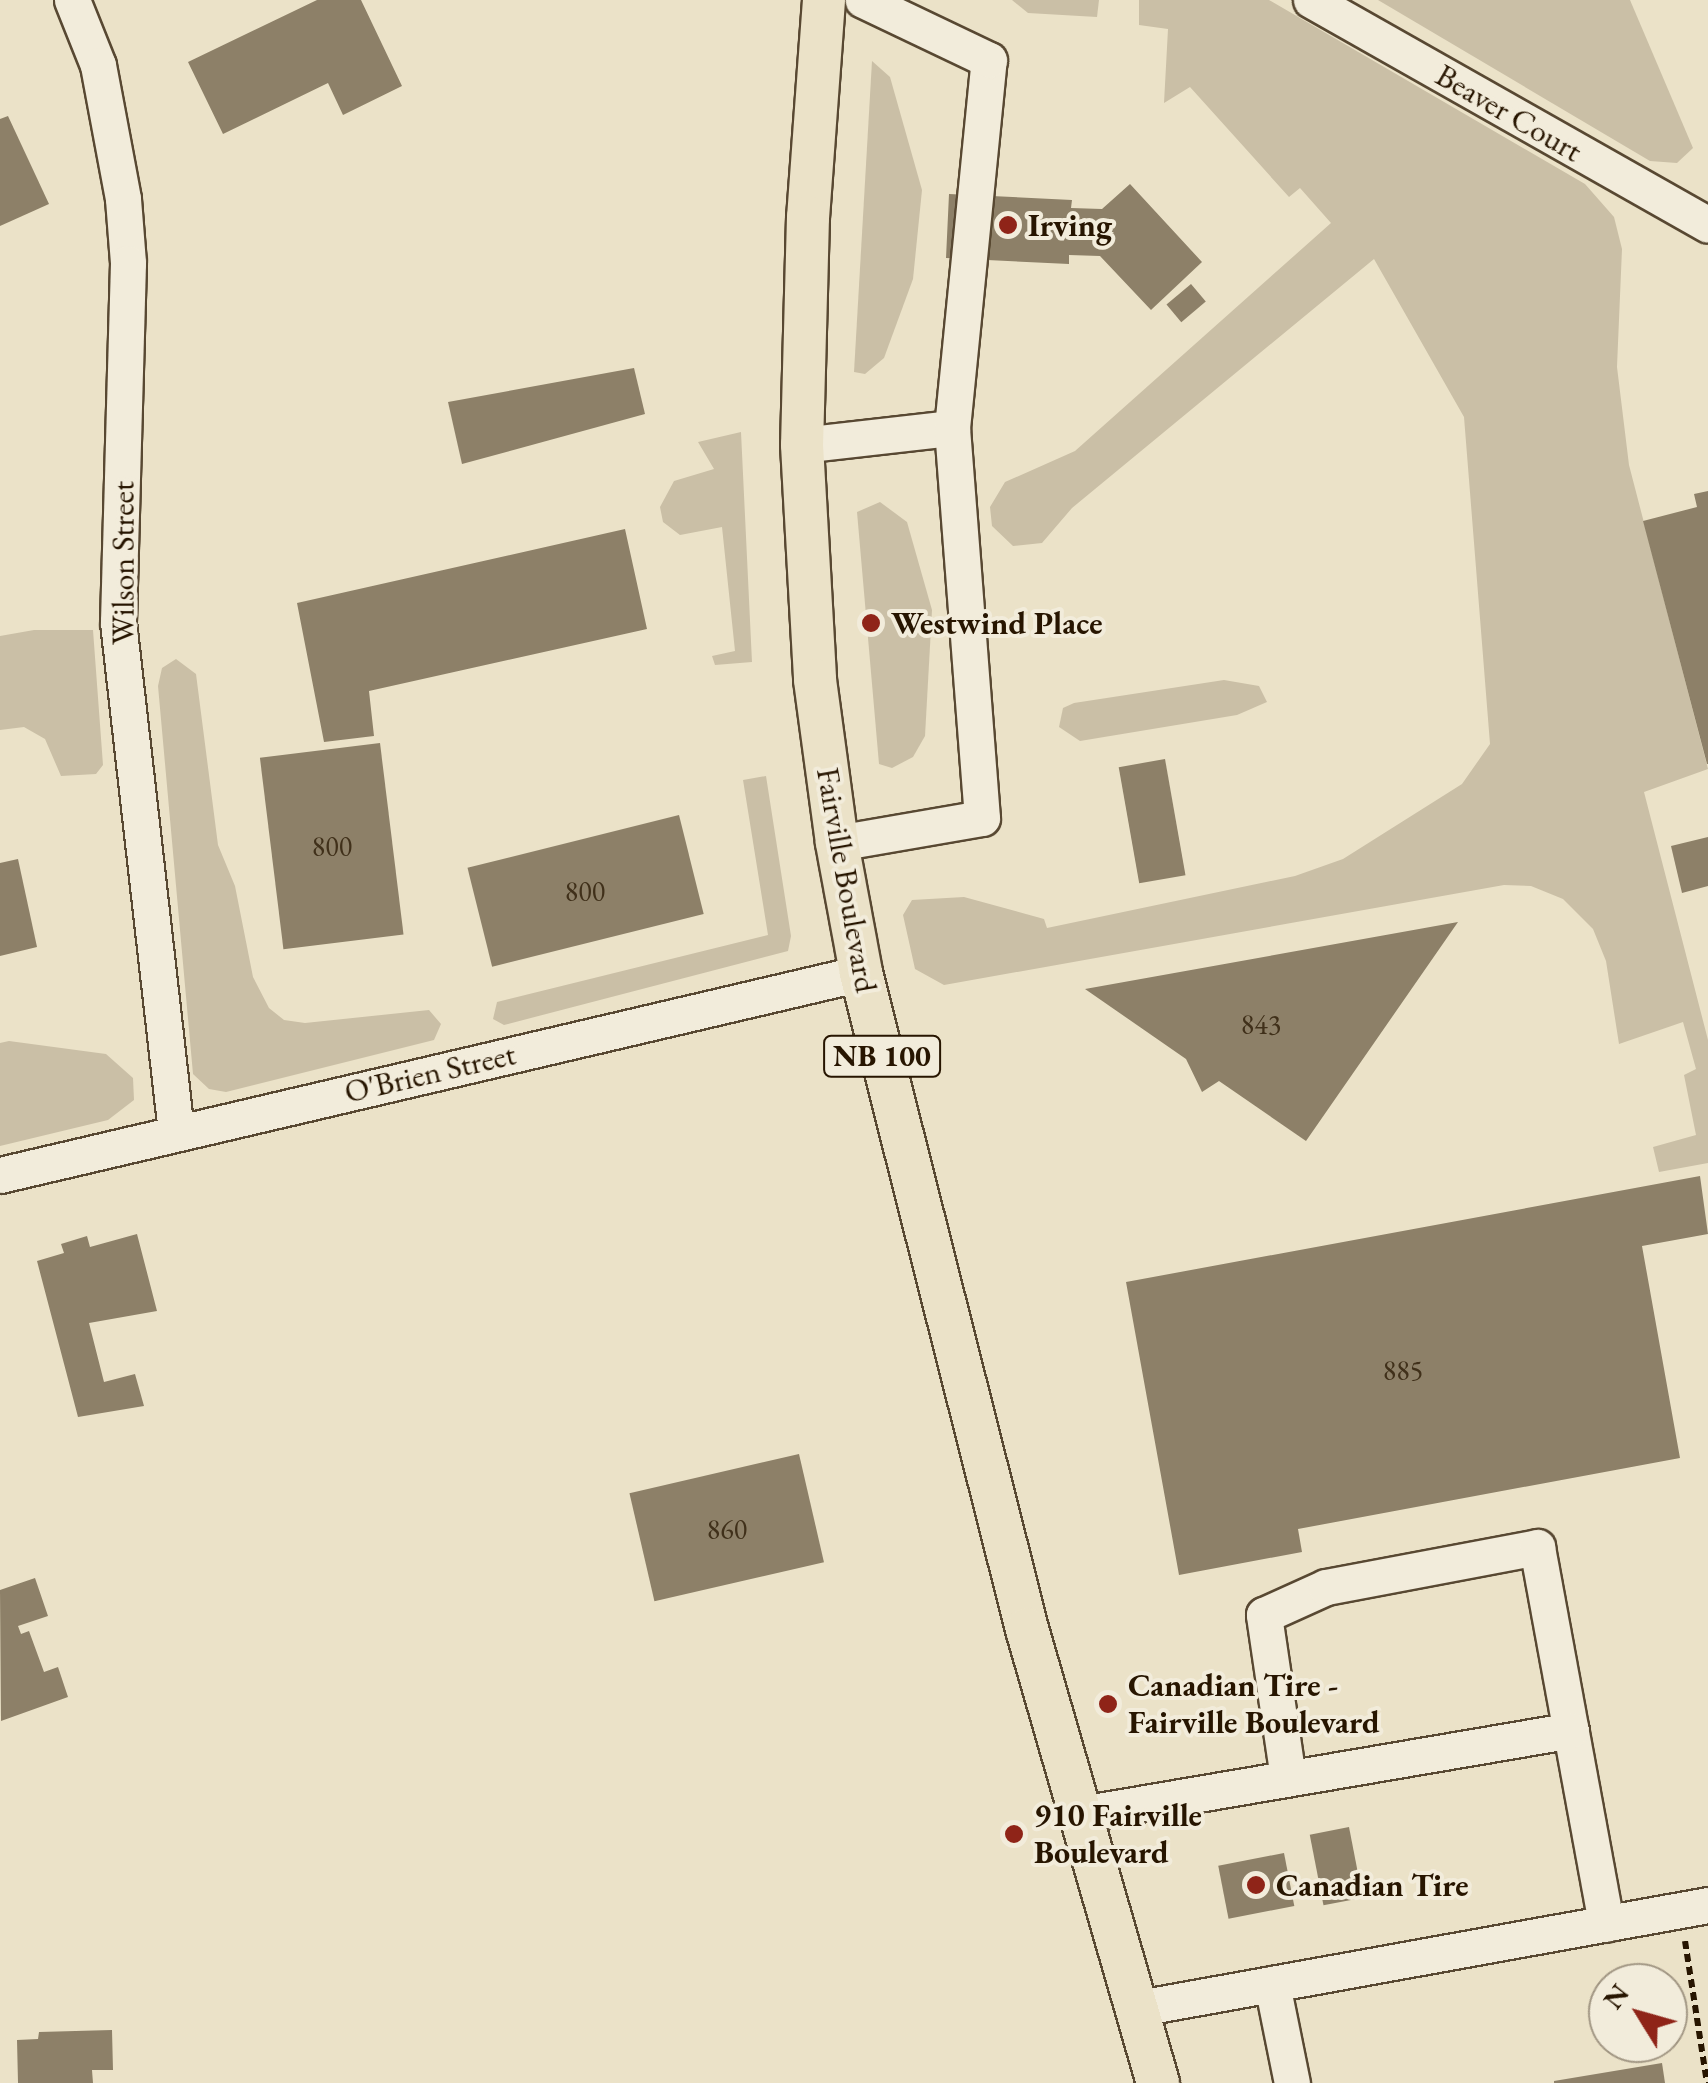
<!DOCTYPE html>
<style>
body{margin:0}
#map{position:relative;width:1708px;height:2083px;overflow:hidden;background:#ebe2c8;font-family:"EB Garamond",serif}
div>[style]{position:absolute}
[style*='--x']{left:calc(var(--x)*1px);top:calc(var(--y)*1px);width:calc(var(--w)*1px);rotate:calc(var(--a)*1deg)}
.green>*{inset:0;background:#cabfa6}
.building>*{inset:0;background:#8d8068;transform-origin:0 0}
.path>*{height:6px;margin-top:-3px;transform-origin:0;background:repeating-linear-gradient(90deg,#271500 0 8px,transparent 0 13px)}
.roads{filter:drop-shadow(2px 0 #584832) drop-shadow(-2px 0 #584832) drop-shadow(0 2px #584832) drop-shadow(0 -2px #584832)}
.minor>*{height:35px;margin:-17.5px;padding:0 17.5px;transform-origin:17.5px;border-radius:17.5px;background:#f2ecdb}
.major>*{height:42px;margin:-21px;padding:0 21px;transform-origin:21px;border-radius:21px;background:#ebe2c8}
.dots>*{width:28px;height:28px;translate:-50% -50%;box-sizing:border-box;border:5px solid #f2ecdb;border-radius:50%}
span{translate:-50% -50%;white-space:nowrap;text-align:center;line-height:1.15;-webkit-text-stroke:8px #f2ecdb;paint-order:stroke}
.number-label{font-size:28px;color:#40301a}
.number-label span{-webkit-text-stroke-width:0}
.shield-label span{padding:2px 8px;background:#f2ecdb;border:2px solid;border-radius:8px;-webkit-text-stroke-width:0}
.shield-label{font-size:30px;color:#271500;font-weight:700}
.street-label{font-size:32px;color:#271500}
.poi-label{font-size:32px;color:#271500;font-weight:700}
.left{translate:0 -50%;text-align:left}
.north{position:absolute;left:1588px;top:1963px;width:100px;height:100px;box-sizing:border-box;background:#f2ecdb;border:2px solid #a19683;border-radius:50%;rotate:307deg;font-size:28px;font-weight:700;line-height:40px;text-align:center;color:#271500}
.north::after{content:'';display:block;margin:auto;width:35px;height:45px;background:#8f2418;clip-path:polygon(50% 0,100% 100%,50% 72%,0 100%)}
</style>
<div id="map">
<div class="green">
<div style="clip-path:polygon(1012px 0,1099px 0,1097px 17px,1028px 13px)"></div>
<div style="clip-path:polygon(1139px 0,1269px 0,1585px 184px,1614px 217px,1622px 249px,1617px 367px,1629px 465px,1708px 769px,1644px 792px,1708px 1040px,1708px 1163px,1659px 1172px,1653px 1147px,1696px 1135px,1684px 1075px,1696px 1069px,1683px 1022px,1619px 1044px,1606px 961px,1593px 929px,1563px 899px,1531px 886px,1504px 885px,944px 985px,915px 969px,903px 915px,912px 900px,964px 897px,1044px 919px,1047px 928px,1295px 876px,1343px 859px,1462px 784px,1490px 744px,1464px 417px,1374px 259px,1072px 508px,1042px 543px,1013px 546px,992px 526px,990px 507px,1005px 482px,1075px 451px,1331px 223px,1300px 188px,1289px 197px,1190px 87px,1164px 103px,1168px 29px,1139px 25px)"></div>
<div style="clip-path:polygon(1378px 0,1630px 0,1693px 148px,1677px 163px,1650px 161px)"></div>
<div style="clip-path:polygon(872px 61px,890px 77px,922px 190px,913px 279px,884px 358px,865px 374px,854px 372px)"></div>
<div style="clip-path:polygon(741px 432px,752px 662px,715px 665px,712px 656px,735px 651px,722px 527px,680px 535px,663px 522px,660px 507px,674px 481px,714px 469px,698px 442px)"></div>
<div style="clip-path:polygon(880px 502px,907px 522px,932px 610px,925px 736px,913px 757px,892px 768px,879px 764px,857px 512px)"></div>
<div style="clip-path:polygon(34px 630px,93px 630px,103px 765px,96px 774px,61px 776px,45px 739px,24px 727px,0 730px,0 636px)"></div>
<div style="clip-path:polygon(176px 659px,196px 674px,218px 845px,235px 886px,253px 977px,269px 1008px,284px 1020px,305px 1023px,429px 1010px,441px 1024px,434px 1040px,226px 1092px,209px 1089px,193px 1074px,158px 686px,162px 668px)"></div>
<div style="clip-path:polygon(1224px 680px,1259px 686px,1267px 702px,1237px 715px,1080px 741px,1059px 727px,1063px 708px,1074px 703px)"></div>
<div style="clip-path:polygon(766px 776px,791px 936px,788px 951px,504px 1025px,493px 1019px,497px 1002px,768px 935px,743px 780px)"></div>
<div style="clip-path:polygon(9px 1041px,106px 1054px,133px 1078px,134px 1100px,108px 1120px,0 1146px,0 1043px)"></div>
</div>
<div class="building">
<div style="clip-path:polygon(317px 0,361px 0,402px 86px,343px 115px,328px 83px,223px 134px,188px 62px)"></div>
<div style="clip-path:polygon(8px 116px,49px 204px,0 226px,0 119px)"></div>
<div style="clip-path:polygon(1130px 184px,1202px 262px,1151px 310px,1100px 256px,1069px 255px,1069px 264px,946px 258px,949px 194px,1072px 200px,1071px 208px,1102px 209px)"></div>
<div style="left:1191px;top:284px;width:23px;height:32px;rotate:50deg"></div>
<div style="clip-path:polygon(634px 368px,645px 414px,462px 464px,448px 402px)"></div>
<div style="clip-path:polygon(1708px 491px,1708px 764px,1707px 764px,1643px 521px,1697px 507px,1694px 494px)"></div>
<div style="clip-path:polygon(625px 529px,647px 629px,369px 691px,374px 736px,324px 742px,297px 603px)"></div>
<div style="left:380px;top:743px;width:193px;height:121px;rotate:83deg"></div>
<div style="left:1165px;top:759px;width:118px;height:47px;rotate:80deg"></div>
<div style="left:679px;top:815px;width:102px;height:218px;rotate:76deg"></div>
<div style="clip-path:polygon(1708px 837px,1708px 886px,1682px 893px,1671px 846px)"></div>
<div style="clip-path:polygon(18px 859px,37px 947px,0 956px,0 863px)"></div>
<div style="clip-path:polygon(1458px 922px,1306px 1141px,1219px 1081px,1202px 1092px,1186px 1059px,1085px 989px)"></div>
<div style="clip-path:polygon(1700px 1176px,1708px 1234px,1642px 1246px,1680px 1458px,1298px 1529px,1302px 1552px,1179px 1575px,1126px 1282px)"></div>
<div style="clip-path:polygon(137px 1234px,157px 1311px,89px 1323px,104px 1382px,135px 1374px,144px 1406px,78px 1417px,37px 1261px,64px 1253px,61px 1244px,87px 1236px,90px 1247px)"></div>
<div style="left:799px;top:1454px;width:111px;height:174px;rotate:77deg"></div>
<div style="clip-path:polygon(35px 1578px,48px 1616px,18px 1626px,21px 1634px,29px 1631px,44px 1672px,58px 1667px,68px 1697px,1px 1721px,0 1590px)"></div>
<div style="left:1349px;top:1827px;width:72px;height:40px;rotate:79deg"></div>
<div style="left:1284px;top:1853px;width:54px;height:67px;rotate:79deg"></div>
<div style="clip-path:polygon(112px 2030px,113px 2070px,92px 2070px,93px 2083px,18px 2083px,17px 2040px,38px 2039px,39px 2032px)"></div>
<div style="clip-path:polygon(1662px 2063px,1665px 2083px,1554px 2083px,1554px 2081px)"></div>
</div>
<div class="path">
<div style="--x:1685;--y:1941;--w:144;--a:81.2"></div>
</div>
<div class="roads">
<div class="minor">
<div style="--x:72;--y:0;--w:70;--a:68.2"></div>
<div style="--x:98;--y:65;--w:136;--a:79.4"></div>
<div style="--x:123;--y:199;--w:64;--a:85.5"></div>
<div style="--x:128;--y:263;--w:359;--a:91.6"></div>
<div style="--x:118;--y:622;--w:513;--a:83.51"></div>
<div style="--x:1311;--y:0;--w:456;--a:29.5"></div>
<div style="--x:802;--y:445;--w:151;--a:-6.5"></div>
<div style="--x:837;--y:843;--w:147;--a:-9.8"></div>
<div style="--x:982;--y:818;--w:391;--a:-94.4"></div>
<div style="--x:952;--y:428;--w:370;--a:-84.3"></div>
<div style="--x:989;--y:60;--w:140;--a:-154.5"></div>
<div style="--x:0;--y:1175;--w:884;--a:-13.2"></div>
<div style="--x:1288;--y:1778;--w:165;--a:-98.4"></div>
<div style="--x:1264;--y:1615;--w:68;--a:-24.3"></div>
<div style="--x:1326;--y:1587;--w:215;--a:-10.7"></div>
<div style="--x:1537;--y:1547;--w:383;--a:79.6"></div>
<div style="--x:1081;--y:1814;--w:497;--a:-9.7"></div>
<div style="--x:1272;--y:1984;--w:101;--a:78.6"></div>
<div style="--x:1139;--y:2008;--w:578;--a:-10.26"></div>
</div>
<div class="major">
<div style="--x:824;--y:0;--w:218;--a:94.2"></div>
<div style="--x:808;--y:217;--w:228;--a:91.5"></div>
<div style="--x:802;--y:445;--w:235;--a:86.8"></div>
<div style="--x:815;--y:680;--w:164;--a:82.3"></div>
<div style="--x:837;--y:843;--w:132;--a:79.5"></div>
<div style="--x:861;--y:973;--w:677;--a:75.8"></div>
<div style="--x:1027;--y:1629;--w:473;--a:73.9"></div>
</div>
</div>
<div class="dots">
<div style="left:1008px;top:225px;background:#8f2418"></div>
<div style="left:871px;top:623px;background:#8f2418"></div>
<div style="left:1108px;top:1704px;background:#8f2418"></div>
<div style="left:1014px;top:1834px;background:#8f2418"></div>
<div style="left:1256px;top:1885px;background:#8f2418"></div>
</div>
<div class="number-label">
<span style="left:332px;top:846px">800</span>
<span style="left:585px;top:891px">800</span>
<span style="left:1261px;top:1024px">843</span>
<span style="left:1403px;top:1370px">885</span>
<span style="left:727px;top:1529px">860</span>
</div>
<div class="shield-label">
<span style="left:882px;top:1056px">NB 100</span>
</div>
<div class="street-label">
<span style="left:1509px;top:113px;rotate:30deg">Beaver Court</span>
<span style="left:123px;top:563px;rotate:-90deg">Wilson Street</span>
<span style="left:847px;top:880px;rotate:80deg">Fairville Boulevard</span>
<span style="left:430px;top:1073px;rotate:-13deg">O'Brien Street</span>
</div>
<div class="poi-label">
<span class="left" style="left:1028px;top:225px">Irving</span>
<span class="left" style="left:891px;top:623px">Westwind Place</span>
<span class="left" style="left:1128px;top:1704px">Canadian Tire -<br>Fairville Boulevard</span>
<span class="left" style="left:1034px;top:1834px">910 Fairville<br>Boulevard</span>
<span class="left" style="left:1276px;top:1885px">Canadian Tire</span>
</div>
<div class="north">N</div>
</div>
